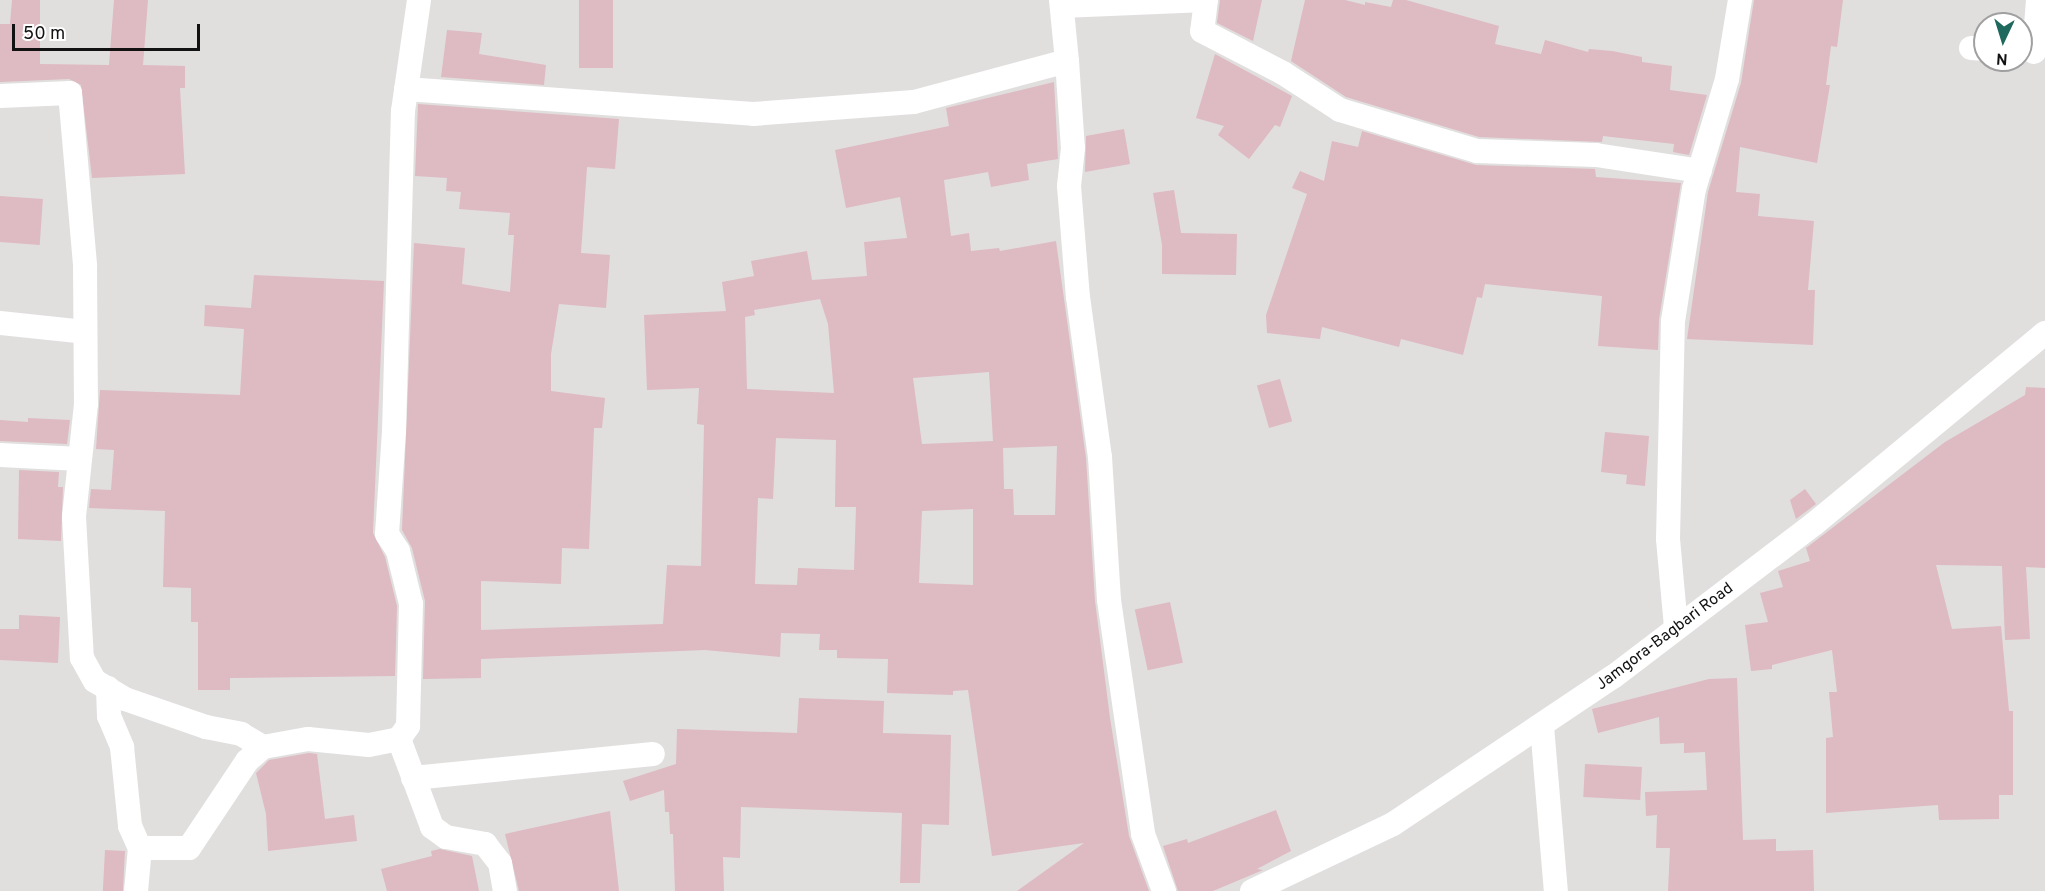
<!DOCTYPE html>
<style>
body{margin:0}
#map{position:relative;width:2045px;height:891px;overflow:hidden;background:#e1dede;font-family:Overpass,sans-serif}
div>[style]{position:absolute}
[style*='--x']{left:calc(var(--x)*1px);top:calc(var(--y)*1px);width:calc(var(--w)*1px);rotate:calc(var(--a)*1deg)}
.building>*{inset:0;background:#debac3;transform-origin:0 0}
.street>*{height:24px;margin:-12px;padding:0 12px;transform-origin:12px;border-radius:12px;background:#fff}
span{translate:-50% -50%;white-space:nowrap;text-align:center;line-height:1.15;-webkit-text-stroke:6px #fff;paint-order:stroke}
.street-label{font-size:16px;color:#131212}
.north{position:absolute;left:1973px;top:12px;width:60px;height:60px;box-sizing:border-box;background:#fff;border:2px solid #a1a0a0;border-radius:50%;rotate:184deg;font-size:16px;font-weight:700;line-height:24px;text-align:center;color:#131212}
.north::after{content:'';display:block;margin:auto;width:21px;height:27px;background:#1f685e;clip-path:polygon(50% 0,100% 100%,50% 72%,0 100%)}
.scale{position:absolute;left:12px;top:24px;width:188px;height:27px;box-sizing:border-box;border:3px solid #131212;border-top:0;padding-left:8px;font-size:18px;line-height:21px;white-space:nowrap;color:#131212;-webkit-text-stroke:4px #fff;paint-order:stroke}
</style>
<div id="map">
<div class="building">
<div style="clip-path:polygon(12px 0,40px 0,40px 64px,109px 65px,114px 0,148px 0,143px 65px,185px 66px,185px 88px,180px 88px,185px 174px,92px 178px,81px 85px,69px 79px,0 82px,0 24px,10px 24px)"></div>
<div style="left:579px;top:0;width:34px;height:68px"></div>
<div style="clip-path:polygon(1220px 0,1262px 0,1253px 41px,1217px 23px)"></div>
<div style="clip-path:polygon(1305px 0,1345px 0,1365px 5px,1365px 2px,1391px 7px,1393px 0,1406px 0,1499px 26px,1495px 44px,1541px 54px,1545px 40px,1588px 52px,1589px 49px,1612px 51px,1642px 57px,1642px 62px,1672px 66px,1670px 90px,1707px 95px,1689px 155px,1673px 152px,1674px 144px,1603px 136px,1602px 142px,1479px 137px,1346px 97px,1291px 61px)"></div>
<div style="clip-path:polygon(1754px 0,1843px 0,1837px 47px,1831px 46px,1826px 85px,1830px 85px,1817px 163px,1740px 147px,1736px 192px,1760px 194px,1758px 216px,1814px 221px,1808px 290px,1815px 290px,1813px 345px,1687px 339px,1708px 192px,1741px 83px)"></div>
<div style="clip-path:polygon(447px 30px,482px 33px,479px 54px,546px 65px,544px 85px,441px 77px)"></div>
<div style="clip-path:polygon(1215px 54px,1292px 96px,1280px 127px,1275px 125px,1249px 159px,1218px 135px,1224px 126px,1196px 118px)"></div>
<div style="clip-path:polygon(evenodd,1054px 82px,1058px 159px,1027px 164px,1029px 180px,991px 187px,988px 172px,944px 180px,945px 189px,951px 236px,969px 233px,971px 251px,999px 248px,1000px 251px,1056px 241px,1086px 458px,1095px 601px,1110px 718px,1129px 836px,1149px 891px,1017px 891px,1084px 843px,992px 856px,968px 690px,953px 691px,953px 695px,887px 693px,888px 659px,837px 658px,837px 650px,819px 650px,820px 634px,781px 633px,780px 657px,705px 650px,481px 659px,481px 678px,423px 679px,425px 601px,412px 548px,402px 530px,414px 243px,465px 248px,462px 284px,510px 292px,514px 235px,508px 235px,510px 213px,459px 209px,461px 192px,446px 191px,447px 178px,415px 176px,418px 104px,619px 119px,615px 169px,587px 167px,581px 253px,610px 255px,606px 308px,559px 304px,551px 354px,551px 391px,605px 398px,602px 428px,594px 428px,589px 549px,562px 548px,561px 584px,481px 581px,481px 630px,663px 624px,667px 565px,701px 566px,704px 425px,697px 424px,699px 388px,647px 390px,644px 315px,726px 311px,722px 282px,754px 276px,751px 261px,807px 251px,812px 280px,867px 276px,864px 242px,907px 238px,900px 197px,846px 208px,835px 150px,949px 126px,946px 108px,1054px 82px,820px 299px,828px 324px,834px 393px,747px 389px,745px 317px,755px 315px,754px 310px,820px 299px,1054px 82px,989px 372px,993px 441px,922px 444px,913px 378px,989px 372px,1054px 82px,776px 438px,836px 440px,835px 507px,856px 507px,854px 570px,798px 568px,797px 585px,755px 584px,758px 498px,773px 499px,776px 438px,1054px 82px,1057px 446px,1055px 515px,1014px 515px,1013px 489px,1004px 489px,1003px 448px,1057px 446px,1054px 82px,973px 509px,973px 585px,919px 583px,922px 511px,973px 509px)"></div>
<div style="clip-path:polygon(1124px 129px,1130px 164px,1085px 172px,1086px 136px)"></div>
<div style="clip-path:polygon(1362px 131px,1476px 165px,1595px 169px,1596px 177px,1681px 183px,1659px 319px,1658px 350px,1598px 346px,1602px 296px,1485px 284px,1482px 298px,1477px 297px,1463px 355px,1401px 339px,1399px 347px,1322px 327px,1320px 339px,1267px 333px,1266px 315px,1307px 194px,1292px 188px,1300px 171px,1324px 181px,1332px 141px,1358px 147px)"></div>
<div style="clip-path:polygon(1174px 190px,1181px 233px,1237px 234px,1236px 275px,1162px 274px,1162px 245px,1153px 193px)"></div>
<div style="left:0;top:196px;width:43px;height:46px;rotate:4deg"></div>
<div style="clip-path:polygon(254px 275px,384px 281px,373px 533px,385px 557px,397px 606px,395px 676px,230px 678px,230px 690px,198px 690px,198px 622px,191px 622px,191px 588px,163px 587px,165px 511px,89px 508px,91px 489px,111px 490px,114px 450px,96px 449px,100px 390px,240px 395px,244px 329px,204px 326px,205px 305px,251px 308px)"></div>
<div style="left:1280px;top:379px;width:44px;height:24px;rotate:74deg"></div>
<div style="clip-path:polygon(2026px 387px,2045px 388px,2045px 568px,2026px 567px,2030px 639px,2005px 640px,2002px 566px,1936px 565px,1952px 629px,2001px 626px,2009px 711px,2013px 711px,2013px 795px,1999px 795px,1999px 819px,1939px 820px,1938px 805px,1826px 813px,1826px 738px,1833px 737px,1829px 692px,1837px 692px,1832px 650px,1772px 665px,1772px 669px,1751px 671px,1745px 625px,1768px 622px,1760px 593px,1783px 587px,1778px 571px,1810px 561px,1806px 548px,1945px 442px,2025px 395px)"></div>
<div style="clip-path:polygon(28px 418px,70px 420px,67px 444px,0 441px,0 420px,28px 422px)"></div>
<div style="clip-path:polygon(1605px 432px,1649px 436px,1645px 486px,1626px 484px,1627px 475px,1601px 472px)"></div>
<div style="clip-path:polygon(19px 470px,59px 472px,58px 487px,63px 487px,61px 541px,18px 539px)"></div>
<div style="clip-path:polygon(1805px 489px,1816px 504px,1796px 519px,1790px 500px)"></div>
<div style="left:1170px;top:602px;width:62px;height:36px;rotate:78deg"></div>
<div style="clip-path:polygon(19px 615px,60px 617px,58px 663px,0 660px,0 629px,19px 629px)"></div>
<div style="clip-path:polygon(1737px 678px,1743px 840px,1776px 839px,1776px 851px,1813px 850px,1814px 891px,1668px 891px,1670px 848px,1656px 848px,1657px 815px,1646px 816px,1645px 792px,1707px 790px,1705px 752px,1684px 753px,1684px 743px,1660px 744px,1659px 717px,1598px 733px,1592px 709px,1709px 679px)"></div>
<div style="clip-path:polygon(799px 698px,884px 701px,883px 733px,951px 735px,949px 825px,922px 824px,920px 883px,900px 883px,902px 813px,741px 807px,740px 858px,723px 857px,724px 891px,675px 891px,673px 834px,670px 834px,669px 812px,665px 812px,664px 790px,630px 801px,623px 781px,676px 764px,677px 729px,797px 733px)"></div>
<div style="clip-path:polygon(309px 753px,317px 754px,325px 819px,354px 815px,357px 841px,268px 851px,266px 814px,256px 773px,269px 760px)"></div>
<div style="left:1585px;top:764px;width:57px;height:33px;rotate:3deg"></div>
<div style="clip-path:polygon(1276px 810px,1291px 851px,1257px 869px,1263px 870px,1213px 891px,1178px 891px,1163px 846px,1187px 839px,1188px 843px)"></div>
<div style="clip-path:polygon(610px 811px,619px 891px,519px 891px,505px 834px)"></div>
<div style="clip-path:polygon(440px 849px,472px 856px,479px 891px,387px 891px,381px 869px,432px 856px,431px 851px)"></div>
<div style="left:105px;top:850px;width:20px;height:41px;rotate:3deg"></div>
</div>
<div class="street">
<div style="--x:1061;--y:0;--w:61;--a:84.4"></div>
<div style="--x:1062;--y:6;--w:144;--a:-2.4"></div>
<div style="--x:1206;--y:0;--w:31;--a:97"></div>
<div style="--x:1202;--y:31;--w:91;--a:27.4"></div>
<div style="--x:1283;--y:73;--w:68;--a:33"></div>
<div style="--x:1340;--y:110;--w:143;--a:16.7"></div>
<div style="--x:1477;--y:151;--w:119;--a:1.9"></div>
<div style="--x:1596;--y:155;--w:105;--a:8.7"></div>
<div style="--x:1971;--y:48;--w:14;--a:4"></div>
<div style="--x:2034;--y:52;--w:52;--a:-85.6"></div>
<div style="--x:406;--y:89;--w:348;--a:4.1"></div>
<div style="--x:753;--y:114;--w:161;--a:-4.3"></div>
<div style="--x:914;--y:102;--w:158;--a:-15"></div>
<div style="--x:1067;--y:61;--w:87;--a:86.1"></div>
<div style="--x:1073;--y:148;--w:38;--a:96"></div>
<div style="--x:1069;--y:186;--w:111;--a:85.4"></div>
<div style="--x:1078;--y:297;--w:162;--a:82.2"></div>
<div style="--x:1100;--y:457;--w:143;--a:86.4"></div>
<div style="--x:1109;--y:600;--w:236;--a:81.7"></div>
<div style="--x:1143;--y:834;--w:61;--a:69.8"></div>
<div style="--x:0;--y:96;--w:70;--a:-2.5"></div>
<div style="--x:70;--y:93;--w:174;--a:85"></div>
<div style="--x:85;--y:266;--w:138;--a:89.6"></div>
<div style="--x:86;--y:404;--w:114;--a:96.1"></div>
<div style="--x:74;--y:517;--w:141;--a:86.8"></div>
<div style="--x:82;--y:658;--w:26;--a:61"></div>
<div style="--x:95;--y:681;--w:35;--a:31"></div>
<div style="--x:125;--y:699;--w:86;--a:19.1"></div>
<div style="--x:206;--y:727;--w:36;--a:11"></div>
<div style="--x:241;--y:734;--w:26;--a:31"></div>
<div style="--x:0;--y:323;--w:85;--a:6"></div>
<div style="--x:0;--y:455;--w:80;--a:2.9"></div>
<div style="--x:1676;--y:627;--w:88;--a:-95.2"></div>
<div style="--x:1668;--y:539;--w:218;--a:-88.7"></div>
<div style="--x:1673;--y:321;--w:134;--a:-81"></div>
<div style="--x:1694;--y:189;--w:115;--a:-73.3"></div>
<div style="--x:1727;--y:79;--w:80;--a:-80.7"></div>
<div style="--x:108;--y:688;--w:28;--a:88"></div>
<div style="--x:109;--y:716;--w:34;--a:67"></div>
<div style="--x:122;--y:747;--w:79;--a:84.2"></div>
<div style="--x:130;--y:826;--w:24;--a:66"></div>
<div style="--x:1542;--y:726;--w:166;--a:85.2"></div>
<div style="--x:399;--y:739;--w:94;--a:69.4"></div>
<div style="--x:432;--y:827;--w:17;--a:36"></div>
<div style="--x:446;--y:837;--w:40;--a:10"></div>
<div style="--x:485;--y:844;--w:24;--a:52"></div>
<div style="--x:500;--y:863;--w:28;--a:80"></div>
<div style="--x:413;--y:778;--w:241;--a:-5.7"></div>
<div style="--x:136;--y:891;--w:43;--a:-84.7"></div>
<div style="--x:140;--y:848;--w:49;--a:0"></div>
<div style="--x:189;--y:848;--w:105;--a:-56.3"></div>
<div style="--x:247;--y:761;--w:21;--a:-41"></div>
<div style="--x:263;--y:747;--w:46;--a:-10.1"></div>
<div style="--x:308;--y:739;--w:61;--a:5.6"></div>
<div style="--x:369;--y:745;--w:31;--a:-11"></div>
<div style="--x:399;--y:739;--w:16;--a:-55"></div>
<div style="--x:408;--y:726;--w:122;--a:-88.6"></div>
<div style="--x:411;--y:604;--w:55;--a:-103.8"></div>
<div style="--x:398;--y:551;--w:20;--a:-123"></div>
<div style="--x:387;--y:534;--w:103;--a:-86.1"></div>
<div style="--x:394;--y:431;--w:320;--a:-88.4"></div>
<div style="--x:403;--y:111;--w:112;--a:-81.8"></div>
<div style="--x:1252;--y:891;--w:156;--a:-25.4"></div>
<div style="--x:1393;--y:824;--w:265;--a:-33.8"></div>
<div style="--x:1613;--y:677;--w:253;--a:-37.3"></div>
<div style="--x:1814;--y:524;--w:300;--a:-39.6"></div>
</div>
<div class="street-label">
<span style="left:1665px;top:637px;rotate:-37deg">Jamgora-Bagbari Road</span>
</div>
<div class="north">N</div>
<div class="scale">50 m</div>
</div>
